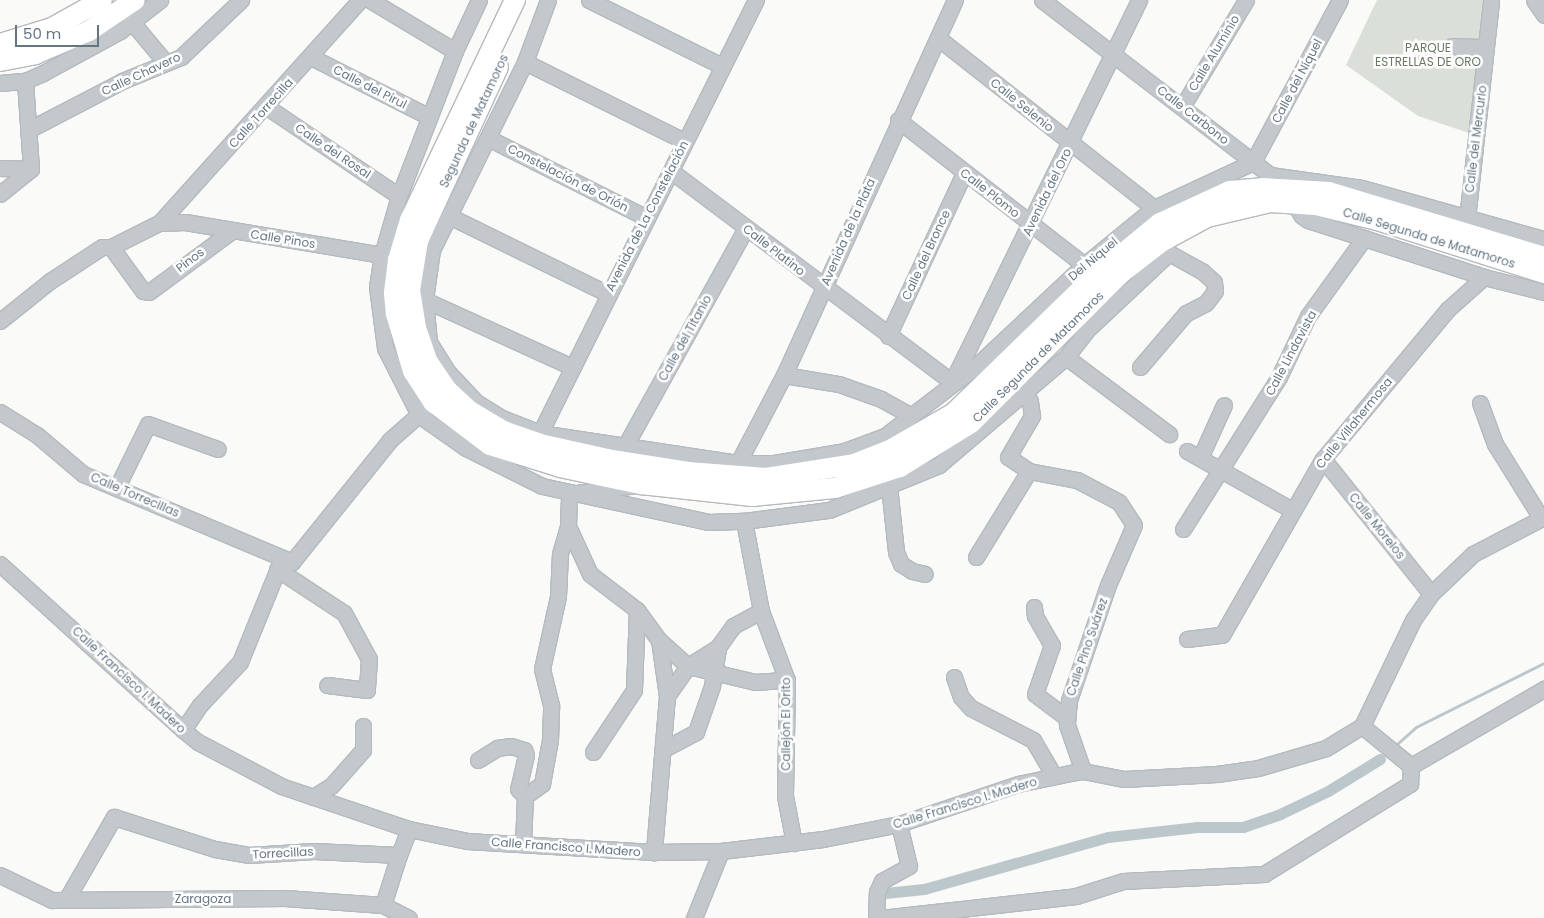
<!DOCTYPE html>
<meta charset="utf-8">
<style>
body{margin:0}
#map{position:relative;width:1544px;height:918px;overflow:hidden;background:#fafaf8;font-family:Poppins,sans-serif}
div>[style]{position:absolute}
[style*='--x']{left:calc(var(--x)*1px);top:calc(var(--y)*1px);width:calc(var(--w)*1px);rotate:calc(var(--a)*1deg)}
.green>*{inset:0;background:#dadfd7}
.stream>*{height:3px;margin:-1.5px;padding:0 1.5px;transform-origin:1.5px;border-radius:1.5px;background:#bbc7cb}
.canal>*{height:11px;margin:-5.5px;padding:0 5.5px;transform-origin:5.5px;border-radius:5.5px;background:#bbc7cb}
.roads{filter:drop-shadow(1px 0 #b5babe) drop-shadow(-1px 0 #b5babe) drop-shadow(0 1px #b5babe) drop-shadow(0 -1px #b5babe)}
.minor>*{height:15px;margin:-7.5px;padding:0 7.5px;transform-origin:7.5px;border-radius:7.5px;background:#c3c8cc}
.major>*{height:20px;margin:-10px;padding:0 10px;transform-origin:10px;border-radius:10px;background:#fff}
span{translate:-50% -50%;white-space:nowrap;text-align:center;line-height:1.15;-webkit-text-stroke:5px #fff;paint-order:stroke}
.park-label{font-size:12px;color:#687a64}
.street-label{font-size:12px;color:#657683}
.scale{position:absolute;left:15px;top:25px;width:84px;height:22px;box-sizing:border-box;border:2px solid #657683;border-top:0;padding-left:6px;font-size:15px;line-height:18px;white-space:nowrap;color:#657683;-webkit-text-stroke:4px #fff;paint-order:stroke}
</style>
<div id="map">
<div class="green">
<div style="clip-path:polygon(1377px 0,1488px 0,1475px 135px,1418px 116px,1346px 65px)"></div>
</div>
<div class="stream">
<div style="--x:1397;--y:744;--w:25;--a:-42"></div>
<div style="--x:1416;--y:727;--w:143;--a:-26.6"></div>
</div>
<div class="canal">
<div style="--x:885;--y:893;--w:39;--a:-6"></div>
<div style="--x:924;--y:889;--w:191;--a:-15.8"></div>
<div style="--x:1108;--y:837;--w:90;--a:-6.4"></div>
<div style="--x:1197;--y:827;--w:46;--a:0"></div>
<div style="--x:1243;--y:827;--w:39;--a:-19"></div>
<div style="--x:1280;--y:814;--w:53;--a:-25.6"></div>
<div style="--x:1328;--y:791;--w:61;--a:-31.6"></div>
</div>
<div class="roads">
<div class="minor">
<div style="--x:360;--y:0;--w:300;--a:132"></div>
<div style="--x:159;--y:223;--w:26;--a:-2"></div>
<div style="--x:185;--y:222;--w:200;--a:9.5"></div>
<div style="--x:370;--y:0;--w:99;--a:31"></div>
<div style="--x:479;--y:0;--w:56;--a:115.2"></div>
<div style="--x:455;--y:51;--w:155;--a:111.1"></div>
<div style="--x:399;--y:196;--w:61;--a:106.1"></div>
<div style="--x:382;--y:255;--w:32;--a:99"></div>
<div style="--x:377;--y:287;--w:62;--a:82.5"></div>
<div style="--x:385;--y:348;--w:75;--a:63.1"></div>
<div style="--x:419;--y:415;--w:57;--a:35.1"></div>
<div style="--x:466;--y:448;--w:85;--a:26.6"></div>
<div style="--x:542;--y:486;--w:170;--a:12.2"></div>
<div style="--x:708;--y:522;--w:36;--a:-2"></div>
<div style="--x:744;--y:521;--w:86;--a:-7.4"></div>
<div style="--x:829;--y:510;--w:119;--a:-22.2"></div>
<div style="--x:939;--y:465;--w:167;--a:-40.4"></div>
<div style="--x:1066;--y:357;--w:37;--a:-52"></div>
<div style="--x:1089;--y:328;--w:110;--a:-43.2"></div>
<div style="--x:1169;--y:253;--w:39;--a:29"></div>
<div style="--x:1203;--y:272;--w:15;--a:42"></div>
<div style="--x:1214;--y:282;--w:9;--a:84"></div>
<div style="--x:1215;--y:291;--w:15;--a:127"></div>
<div style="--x:1206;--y:303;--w:22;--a:153"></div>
<div style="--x:1186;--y:313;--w:71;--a:130.4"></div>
<div style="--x:548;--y:0;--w:66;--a:110.4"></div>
<div style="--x:525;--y:62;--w:210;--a:116.3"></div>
<div style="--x:432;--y:250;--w:50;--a:98"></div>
<div style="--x:425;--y:300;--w:42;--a:84.6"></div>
<div style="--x:429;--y:342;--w:36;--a:58"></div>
<div style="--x:448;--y:372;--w:41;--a:47"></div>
<div style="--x:476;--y:402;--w:31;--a:32"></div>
<div style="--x:502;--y:418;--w:41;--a:21.5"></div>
<div style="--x:540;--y:433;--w:200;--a:8.6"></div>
<div style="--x:738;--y:463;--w:36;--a:0"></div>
<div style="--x:774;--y:463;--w:71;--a:-9.7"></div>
<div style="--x:844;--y:451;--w:44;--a:-20.1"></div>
<div style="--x:885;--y:436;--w:113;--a:-37.5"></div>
<div style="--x:975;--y:367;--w:149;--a:-43.1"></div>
<div style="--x:1084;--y:265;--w:90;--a:-39.2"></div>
<div style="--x:1154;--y:208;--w:109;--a:-24.9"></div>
<div style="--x:1253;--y:162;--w:184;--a:-61.8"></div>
<div style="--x:589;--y:0;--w:148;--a:26.4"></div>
<div style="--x:1042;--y:0;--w:287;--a:37.5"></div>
<div style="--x:1270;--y:175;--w:93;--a:8"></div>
<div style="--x:1362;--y:188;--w:189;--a:15.7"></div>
<div style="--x:1534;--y:0;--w:18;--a:56"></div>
<div style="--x:126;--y:15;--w:62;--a:50.2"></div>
<div style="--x:938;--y:38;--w:275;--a:38.2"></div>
<div style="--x:1452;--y:46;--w:34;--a:2"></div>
<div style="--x:311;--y:57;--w:133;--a:26.8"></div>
<div style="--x:525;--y:62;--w:178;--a:26.4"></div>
<div style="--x:25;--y:81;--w:88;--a:86.1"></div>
<div style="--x:0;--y:83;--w:25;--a:-5"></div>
<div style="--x:25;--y:81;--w:20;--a:-24"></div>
<div style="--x:43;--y:73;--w:88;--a:-28.6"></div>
<div style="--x:120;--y:31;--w:51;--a:-37.8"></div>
<div style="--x:267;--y:107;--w:159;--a:34"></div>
<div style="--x:1182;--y:107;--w:125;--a:-59.1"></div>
<div style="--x:898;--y:120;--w:236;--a:37.9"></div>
<div style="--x:28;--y:130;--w:106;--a:-27.5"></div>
<div style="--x:122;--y:81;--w:64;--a:-22.1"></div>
<div style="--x:181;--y:57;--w:83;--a:-43.5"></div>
<div style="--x:488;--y:138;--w:178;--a:26.7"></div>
<div style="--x:0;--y:168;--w:31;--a:2"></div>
<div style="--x:671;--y:171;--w:351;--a:36.9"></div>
<div style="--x:0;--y:194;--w:40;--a:-39"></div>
<div style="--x:1291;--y:198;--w:21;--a:59"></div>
<div style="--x:1302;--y:216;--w:7;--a:34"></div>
<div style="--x:1308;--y:220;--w:185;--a:17.9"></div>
<div style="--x:1484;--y:277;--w:62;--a:14"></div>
<div style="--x:449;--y:216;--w:177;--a:26.1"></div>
<div style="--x:1467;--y:219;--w:220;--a:-83.7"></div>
<div style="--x:111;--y:247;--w:54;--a:54"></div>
<div style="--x:143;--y:291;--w:6;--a:9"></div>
<div style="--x:149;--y:292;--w:104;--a:-36.4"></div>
<div style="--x:425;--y:300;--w:162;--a:24.5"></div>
<div style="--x:0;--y:321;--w:64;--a:-38.7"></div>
<div style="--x:50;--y:281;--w:62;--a:-33.2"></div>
<div style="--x:102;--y:247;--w:9;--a:0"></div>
<div style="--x:111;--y:247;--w:54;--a:-26.6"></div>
<div style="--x:888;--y:336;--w:180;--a:-65"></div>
<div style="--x:1066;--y:357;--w:129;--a:36.8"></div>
<div style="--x:784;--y:375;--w:56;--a:9.3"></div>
<div style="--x:839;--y:384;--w:45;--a:19.7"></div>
<div style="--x:881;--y:399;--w:35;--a:29"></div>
<div style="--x:952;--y:382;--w:425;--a:-63.9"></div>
<div style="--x:1480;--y:403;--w:44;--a:69.9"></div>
<div style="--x:1495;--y:444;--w:87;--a:58.1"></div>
<div style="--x:0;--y:412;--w:44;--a:31.9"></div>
<div style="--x:37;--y:435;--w:60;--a:40.3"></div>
<div style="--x:83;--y:474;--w:227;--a:22.8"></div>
<div style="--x:292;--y:562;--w:156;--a:-51.2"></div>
<div style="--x:390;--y:440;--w:47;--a:-41.5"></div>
<div style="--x:540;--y:433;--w:484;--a:-63.5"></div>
<div style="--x:624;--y:448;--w:252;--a:-61"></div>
<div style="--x:1187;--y:451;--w:120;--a:29.3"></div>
<div style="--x:1200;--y:458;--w:58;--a:-65.6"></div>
<div style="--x:1323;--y:459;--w:173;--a:51.3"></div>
<div style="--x:738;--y:463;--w:99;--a:-62.4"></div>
<div style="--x:784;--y:375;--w:412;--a:-65.5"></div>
<div style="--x:1029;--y:471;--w:49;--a:10.6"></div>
<div style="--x:1077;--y:480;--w:47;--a:27.6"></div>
<div style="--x:1119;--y:502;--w:27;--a:57"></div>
<div style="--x:1134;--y:525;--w:65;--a:113.4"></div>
<div style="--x:1108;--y:585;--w:121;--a:108.7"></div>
<div style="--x:1069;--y:700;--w:25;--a:95"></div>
<div style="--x:1067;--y:725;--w:49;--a:70.8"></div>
<div style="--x:889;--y:486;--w:66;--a:83.9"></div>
<div style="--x:896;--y:552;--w:13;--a:67"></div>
<div style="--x:901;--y:564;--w:13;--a:32"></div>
<div style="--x:912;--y:571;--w:13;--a:13"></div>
<div style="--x:117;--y:487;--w:70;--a:-63.8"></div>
<div style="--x:148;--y:424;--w:74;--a:19.7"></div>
<div style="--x:744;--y:521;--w:92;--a:79.3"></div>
<div style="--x:761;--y:611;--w:74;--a:69.4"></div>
<div style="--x:787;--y:680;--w:116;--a:91"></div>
<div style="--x:785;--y:796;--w:48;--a:79.2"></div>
<div style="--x:568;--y:526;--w:53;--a:65.4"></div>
<div style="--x:590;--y:574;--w:59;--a:37.5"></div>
<div style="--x:637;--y:610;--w:37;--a:54"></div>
<div style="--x:659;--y:640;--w:57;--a:81.9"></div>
<div style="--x:667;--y:696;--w:157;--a:94.8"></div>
<div style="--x:1183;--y:529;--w:180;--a:-57.7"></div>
<div style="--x:1279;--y:377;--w:68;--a:-64.6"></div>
<div style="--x:1308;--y:316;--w:96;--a:-54.3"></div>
<div style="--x:976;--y:557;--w:101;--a:-58.4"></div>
<div style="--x:1029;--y:471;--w:25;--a:-146"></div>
<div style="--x:1008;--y:457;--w:48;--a:-59.7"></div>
<div style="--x:1032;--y:416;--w:15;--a:-98"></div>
<div style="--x:1030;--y:401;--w:9;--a:-139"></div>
<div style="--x:0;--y:564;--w:247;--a:42.2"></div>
<div style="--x:183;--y:730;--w:19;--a:39"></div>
<div style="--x:198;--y:742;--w:94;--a:27.9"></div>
<div style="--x:281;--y:786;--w:135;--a:18.6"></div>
<div style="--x:409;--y:829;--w:59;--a:11.7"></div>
<div style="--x:467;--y:841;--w:187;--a:3.4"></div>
<div style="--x:654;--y:852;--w:67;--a:-0.9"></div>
<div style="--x:721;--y:851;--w:103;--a:-6.7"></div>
<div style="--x:823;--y:839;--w:77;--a:-11.2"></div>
<div style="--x:899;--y:824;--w:126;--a:-18.6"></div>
<div style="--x:1018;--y:784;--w:53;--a:-11.9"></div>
<div style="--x:1070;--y:773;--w:13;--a:-9"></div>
<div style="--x:1083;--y:771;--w:42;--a:11"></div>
<div style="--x:1124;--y:779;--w:93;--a:-3.1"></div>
<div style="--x:1217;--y:774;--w:41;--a:-8.3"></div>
<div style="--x:1258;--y:768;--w:71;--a:-16.4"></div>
<div style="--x:1326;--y:748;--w:42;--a:-31.4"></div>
<div style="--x:1362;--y:726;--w:118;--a:-64.3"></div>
<div style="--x:1413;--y:620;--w:32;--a:-55"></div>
<div style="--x:1431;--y:594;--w:58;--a:-43.6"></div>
<div style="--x:1473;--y:554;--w:80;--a:-27.5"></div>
<div style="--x:277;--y:569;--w:80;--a:33.3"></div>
<div style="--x:344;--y:613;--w:52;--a:61.5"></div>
<div style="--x:369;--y:659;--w:31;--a:94"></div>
<div style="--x:367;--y:690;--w:40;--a:-172.9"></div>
<div style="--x:1034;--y:607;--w:9;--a:84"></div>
<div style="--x:1035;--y:616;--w:34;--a:60"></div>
<div style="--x:1052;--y:645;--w:52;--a:109.1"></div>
<div style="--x:1035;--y:694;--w:40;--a:37"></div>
<div style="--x:1187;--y:639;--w:35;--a:-7"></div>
<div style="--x:1222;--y:635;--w:203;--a:-60.2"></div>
<div style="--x:1323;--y:459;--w:194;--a:-50.2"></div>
<div style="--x:1447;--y:310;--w:50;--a:-41.7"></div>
<div style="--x:659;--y:640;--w:39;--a:42"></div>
<div style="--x:688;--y:666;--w:69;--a:13.4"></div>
<div style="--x:755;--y:682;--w:32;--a:-4"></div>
<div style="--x:954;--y:677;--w:21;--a:71"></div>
<div style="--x:961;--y:697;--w:15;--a:48"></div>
<div style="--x:971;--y:708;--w:70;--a:27.3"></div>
<div style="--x:1033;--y:740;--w:42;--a:59.7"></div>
<div style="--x:667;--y:696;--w:37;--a:-55"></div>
<div style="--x:688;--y:666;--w:36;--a:-32"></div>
<div style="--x:1362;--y:726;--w:63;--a:39.2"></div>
<div style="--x:183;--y:730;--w:30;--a:-56"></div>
<div style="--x:200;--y:705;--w:59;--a:-47.1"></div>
<div style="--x:240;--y:662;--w:109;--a:-67.9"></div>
<div style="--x:664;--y:749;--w:36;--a:-28"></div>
<div style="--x:696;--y:732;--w:49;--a:-70.8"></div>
<div style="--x:712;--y:686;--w:39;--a:-81"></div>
<div style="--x:718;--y:647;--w:26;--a:-54"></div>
<div style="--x:733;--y:626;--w:32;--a:-28"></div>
<div style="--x:593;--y:752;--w:74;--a:-56.5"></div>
<div style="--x:634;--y:690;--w:80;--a:-87.9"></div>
<div style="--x:478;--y:760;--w:22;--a:-32"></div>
<div style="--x:497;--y:748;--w:14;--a:-8"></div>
<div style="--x:511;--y:746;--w:14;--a:17"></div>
<div style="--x:524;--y:750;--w:5;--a:68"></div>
<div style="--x:526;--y:755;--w:35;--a:103"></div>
<div style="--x:518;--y:789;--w:10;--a:45"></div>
<div style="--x:525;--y:796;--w:21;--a:-35"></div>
<div style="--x:542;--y:784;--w:45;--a:-79.7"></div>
<div style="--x:550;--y:740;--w:35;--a:-88"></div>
<div style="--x:551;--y:705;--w:37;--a:-104"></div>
<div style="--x:542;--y:669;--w:75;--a:-77.6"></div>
<div style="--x:558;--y:596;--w:42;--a:-87.3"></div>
<div style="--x:560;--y:554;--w:29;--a:-74"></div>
<div style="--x:568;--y:526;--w:32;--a:-88"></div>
<div style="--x:569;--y:494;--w:62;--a:-7.5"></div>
<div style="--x:313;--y:797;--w:22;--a:-32"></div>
<div style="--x:332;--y:785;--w:47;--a:-48.5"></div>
<div style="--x:363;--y:750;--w:24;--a:-90"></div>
<div style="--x:523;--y:844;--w:48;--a:-87.6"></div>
<div style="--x:0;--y:875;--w:58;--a:25.7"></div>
<div style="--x:52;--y:900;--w:233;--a:-0.5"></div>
<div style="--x:285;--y:898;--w:98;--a:4.1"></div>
<div style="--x:383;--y:905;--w:29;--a:27"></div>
<div style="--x:66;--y:900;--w:96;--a:-60"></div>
<div style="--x:114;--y:817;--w:106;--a:17.6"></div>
<div style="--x:215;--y:849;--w:35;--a:10"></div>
<div style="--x:249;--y:855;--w:65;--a:-3.5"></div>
<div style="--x:314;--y:851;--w:85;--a:2.7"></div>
<div style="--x:399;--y:855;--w:28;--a:-69"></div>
<div style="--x:383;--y:905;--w:52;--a:-72.3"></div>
<div style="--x:694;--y:918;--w:72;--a:-68.1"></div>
<div style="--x:876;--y:918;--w:26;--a:-88"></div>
<div style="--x:877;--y:892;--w:12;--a:-66"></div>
<div style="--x:882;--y:881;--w:31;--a:-29"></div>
<div style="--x:909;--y:866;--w:43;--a:-103.4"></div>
<div style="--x:881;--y:918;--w:196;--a:-6.4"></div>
<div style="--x:1076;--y:896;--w:49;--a:-17.7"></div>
<div style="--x:1123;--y:881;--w:141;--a:-2.8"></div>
<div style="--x:1264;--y:874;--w:172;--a:-31.7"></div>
<div style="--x:1410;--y:784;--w:18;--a:-87"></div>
<div style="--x:1411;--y:766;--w:154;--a:-30.1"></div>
</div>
<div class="major">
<div style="--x:515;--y:0;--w:244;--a:115.5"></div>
<div style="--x:410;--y:220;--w:42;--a:106.7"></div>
<div style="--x:398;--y:260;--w:33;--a:97"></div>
<div style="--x:394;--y:293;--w:21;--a:85"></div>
<div style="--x:396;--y:314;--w:59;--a:73.4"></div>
<div style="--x:413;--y:371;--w:37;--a:57"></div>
<div style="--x:433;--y:402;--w:71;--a:37"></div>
<div style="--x:490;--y:445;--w:73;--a:17.4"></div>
<div style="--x:560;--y:467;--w:83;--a:11.9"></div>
<div style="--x:641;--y:484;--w:112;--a:6.2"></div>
<div style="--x:752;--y:496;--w:83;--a:-5.5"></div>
<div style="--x:835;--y:488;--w:68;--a:-17.9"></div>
<div style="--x:900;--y:467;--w:84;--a:-31.8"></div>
<div style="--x:971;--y:423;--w:212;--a:-45"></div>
<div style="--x:1121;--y:273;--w:51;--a:-37.8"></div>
<div style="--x:1161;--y:242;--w:52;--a:-28.5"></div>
<div style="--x:1207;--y:217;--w:65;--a:-13.4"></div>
<div style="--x:1270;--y:202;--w:46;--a:3.7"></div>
<div style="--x:1316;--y:205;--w:63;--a:13.8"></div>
<div style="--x:1377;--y:220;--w:175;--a:17.6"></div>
<div style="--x:0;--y:44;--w:54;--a:-17.1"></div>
<div style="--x:52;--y:28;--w:57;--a:-29.2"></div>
<div style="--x:0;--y:61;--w:36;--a:-11"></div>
<div style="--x:35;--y:54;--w:59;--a:-23.1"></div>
<div style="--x:89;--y:31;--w:55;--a:-34"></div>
<div style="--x:498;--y:67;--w:192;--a:114.7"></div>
<div style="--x:418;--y:241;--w:50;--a:99.3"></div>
<div style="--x:410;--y:290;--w:38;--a:81"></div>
<div style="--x:416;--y:328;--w:36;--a:71"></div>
<div style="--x:428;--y:362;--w:32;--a:56"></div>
<div style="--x:446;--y:389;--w:33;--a:43"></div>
<div style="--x:470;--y:411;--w:39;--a:31"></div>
<div style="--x:503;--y:431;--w:39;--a:19"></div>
<div style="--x:540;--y:444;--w:69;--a:12.6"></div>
<div style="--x:607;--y:459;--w:82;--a:9.1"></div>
<div style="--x:688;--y:472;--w:78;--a:4.4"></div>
<div style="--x:766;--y:478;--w:89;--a:-9"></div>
<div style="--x:854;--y:464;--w:41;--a:-21.5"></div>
<div style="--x:892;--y:449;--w:72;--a:-30.1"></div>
<div style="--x:954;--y:413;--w:191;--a:-44.2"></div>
<div style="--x:1091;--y:280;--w:89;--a:-39.6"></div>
<div style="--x:1160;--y:223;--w:77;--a:-24.6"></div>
<div style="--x:1230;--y:191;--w:32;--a:-5"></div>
<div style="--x:1262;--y:188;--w:67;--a:3.4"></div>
<div style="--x:1329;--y:192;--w:225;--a:16.8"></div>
</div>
</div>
<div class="park-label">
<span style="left:1428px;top:55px">PARQUE<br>ESTRELLAS DE ORO</span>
</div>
<div class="street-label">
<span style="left:1214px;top:53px;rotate:-59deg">Calle Aluminio</span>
<span style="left:141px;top:74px;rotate:-25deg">Calle Chavero</span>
<span style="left:1297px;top:81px;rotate:-62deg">Calle del Níquel</span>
<span style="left:370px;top:87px;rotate:27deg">Calle del Pirul</span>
<span style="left:1022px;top:105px;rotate:39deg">Calle Selenio</span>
<span style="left:261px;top:113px;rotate:-48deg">Calle Torrecilla</span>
<span style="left:1193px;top:115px;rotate:38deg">Calle Carbono</span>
<span style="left:474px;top:121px;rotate:-65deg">Segunda de Matamoros</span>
<span style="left:1476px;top:139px;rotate:-83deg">Calle del Mercurio</span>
<span style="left:333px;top:151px;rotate:34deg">Calle del Rosal</span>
<span style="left:568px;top:178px;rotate:27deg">Constelación de Orión</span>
<span style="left:1047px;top:192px;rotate:-64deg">Avenida del Oro</span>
<span style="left:990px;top:193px;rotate:38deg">Calle Plomo</span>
<span style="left:647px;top:216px;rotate:-63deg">Avenida de La Constelación</span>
<span style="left:848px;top:232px;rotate:-66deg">Avenida de la Plata</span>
<span style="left:1429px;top:238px;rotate:17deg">Calle Segunda de Matamoros</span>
<span style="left:283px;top:239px;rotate:9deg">Calle Pinos</span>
<span style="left:774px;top:250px;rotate:38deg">Calle Platino</span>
<span style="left:926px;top:255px;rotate:-65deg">Calle del Bronce</span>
<span style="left:1093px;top:259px;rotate:-40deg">Del Niquel</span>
<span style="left:190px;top:260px;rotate:-37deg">Pinos</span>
<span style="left:685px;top:338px;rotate:-61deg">Calle del Titanio</span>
<span style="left:1291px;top:353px;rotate:-62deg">Calle Lindavista</span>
<span style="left:1038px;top:357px;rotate:-45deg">Calle Segunda de Matamoros</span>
<span style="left:1354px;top:423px;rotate:-51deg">Calle Villahermosa</span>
<span style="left:135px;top:495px;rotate:23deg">Calle Torrecillas</span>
<span style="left:1377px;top:526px;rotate:51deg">Calle Morelos</span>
<span style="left:1087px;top:647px;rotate:-71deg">Calle Pino Suárez</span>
<span style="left:129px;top:680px;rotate:43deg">Calle Francisco I. Madero</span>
<span style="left:786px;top:724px;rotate:-90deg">Callejón El Orito</span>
<span style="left:965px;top:803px;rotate:-17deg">Calle Francisco I. Madero</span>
<span style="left:566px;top:847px;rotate:4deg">Calle Francisco I. Madero</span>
<span style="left:283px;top:853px;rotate:-3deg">Torrecillas</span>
<span style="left:203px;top:899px">Zaragoza</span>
</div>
<div class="scale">50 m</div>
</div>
